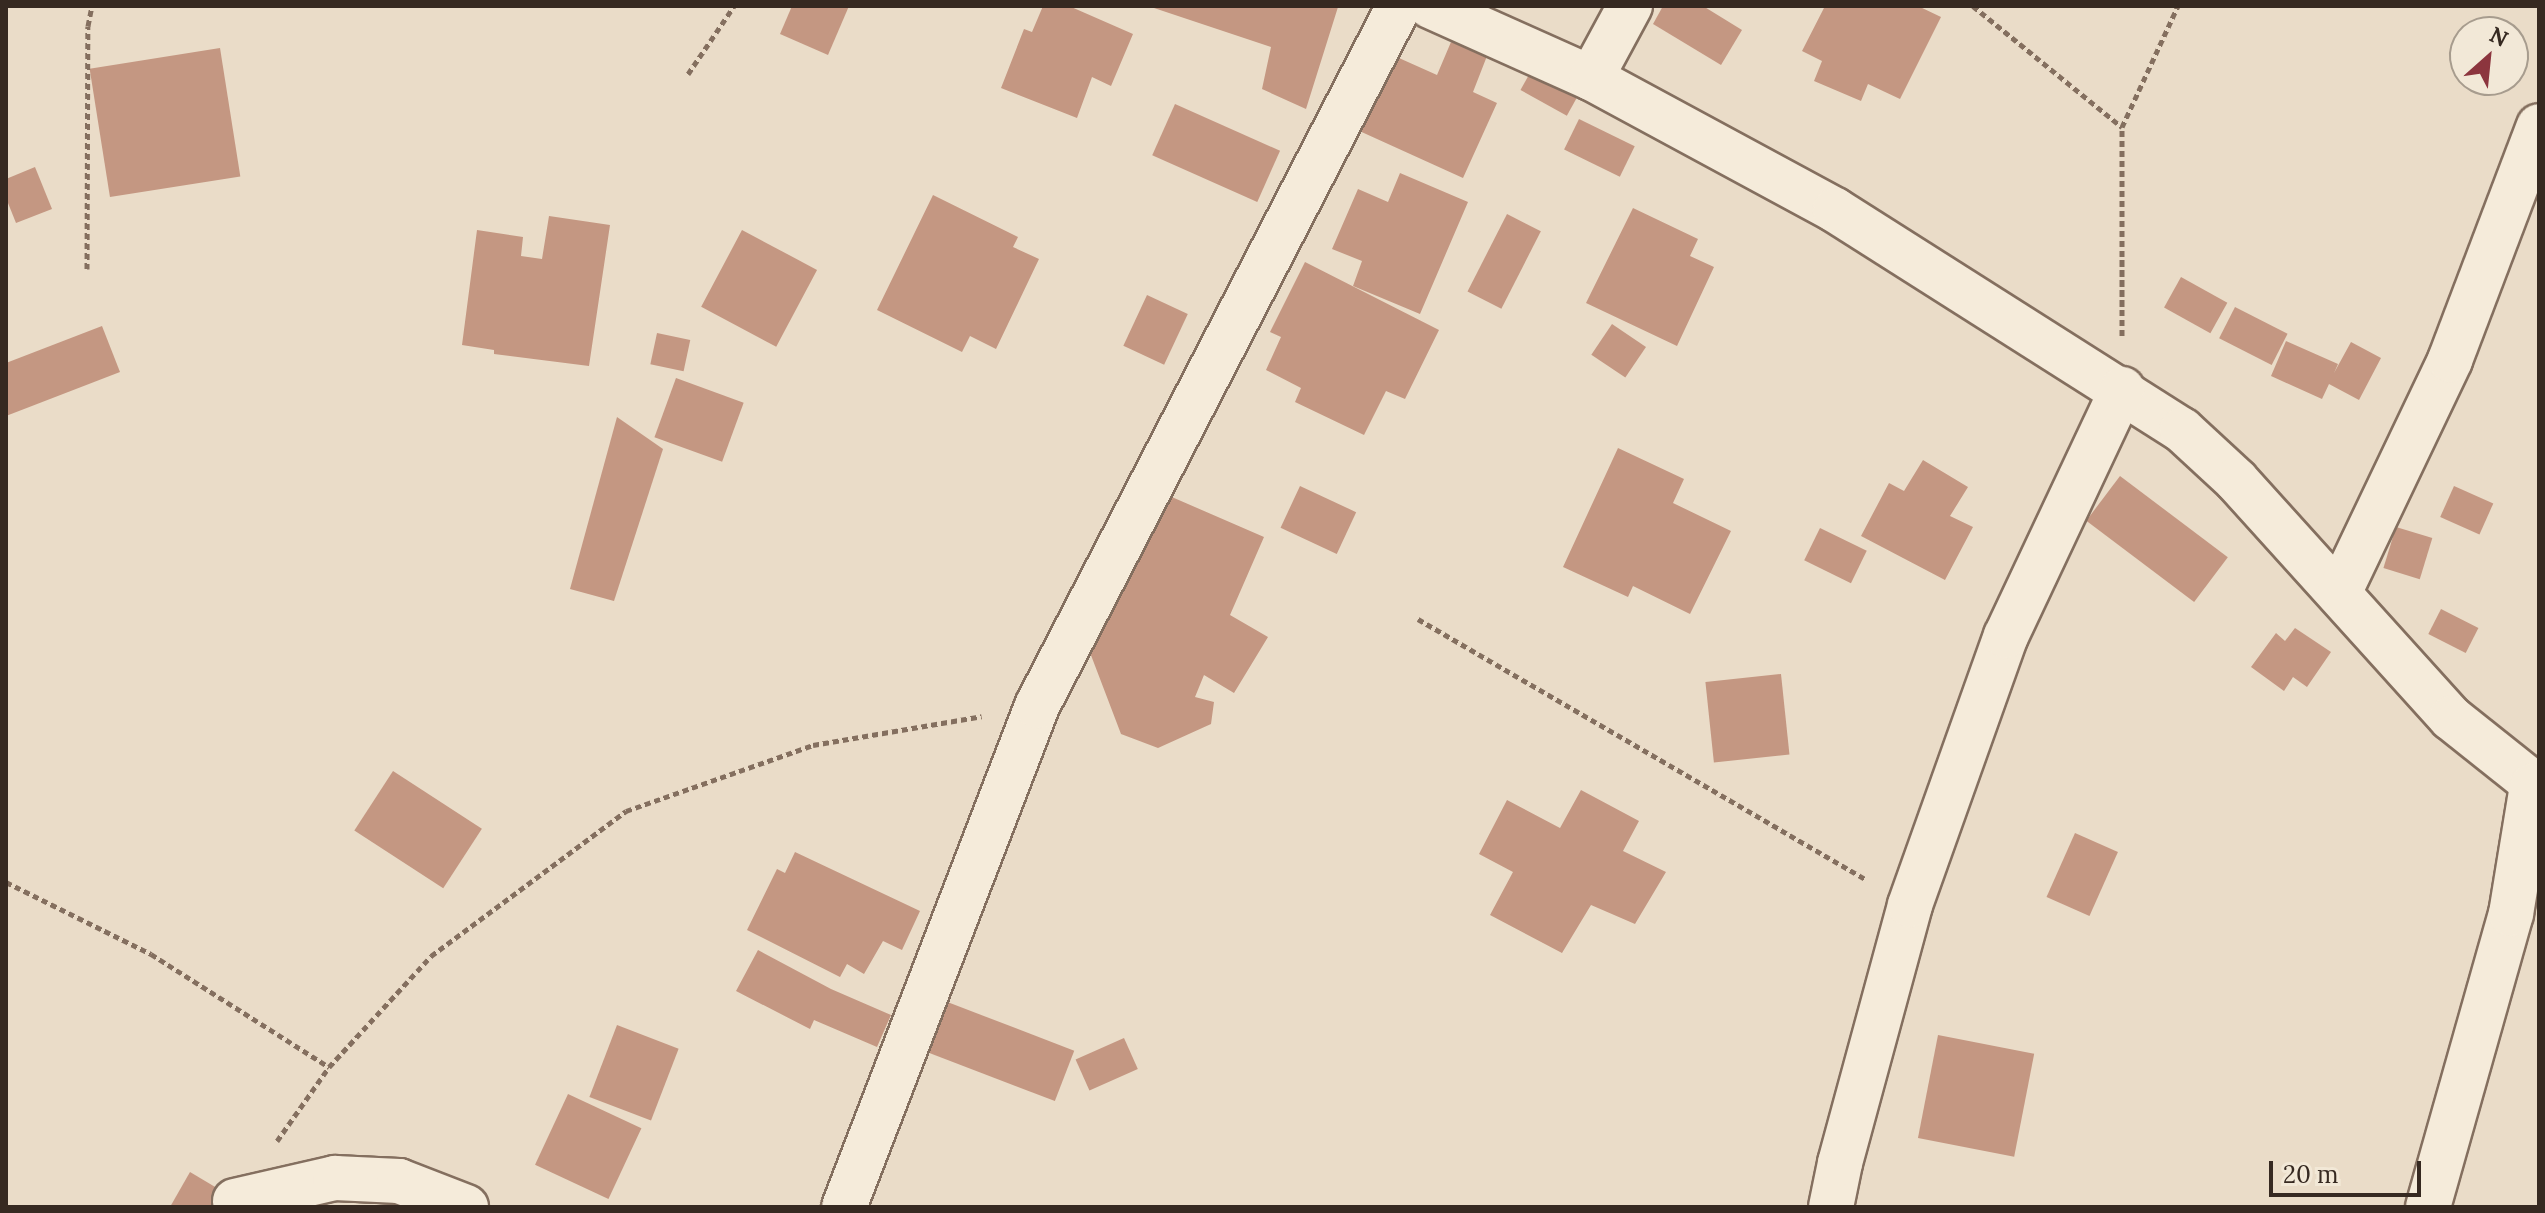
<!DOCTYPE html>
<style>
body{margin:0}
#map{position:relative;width:2545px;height:1213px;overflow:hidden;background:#eadcc8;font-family:Lora,serif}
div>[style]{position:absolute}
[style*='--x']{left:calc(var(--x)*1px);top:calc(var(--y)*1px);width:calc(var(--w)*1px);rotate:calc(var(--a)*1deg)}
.building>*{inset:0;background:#c49782;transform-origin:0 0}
.path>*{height:5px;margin-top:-2.5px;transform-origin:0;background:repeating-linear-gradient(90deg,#846f5f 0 6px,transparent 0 10px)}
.roads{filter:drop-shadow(2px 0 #846f5f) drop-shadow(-2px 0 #846f5f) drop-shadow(0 2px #846f5f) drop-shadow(0 -2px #846f5f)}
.street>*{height:44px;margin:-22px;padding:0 22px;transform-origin:22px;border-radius:22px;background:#f5ebda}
span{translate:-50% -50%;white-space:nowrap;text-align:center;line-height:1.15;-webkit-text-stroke:6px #f2e8d7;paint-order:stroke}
.frame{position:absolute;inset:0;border:8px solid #362921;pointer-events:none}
.north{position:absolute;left:2449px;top:16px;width:80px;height:80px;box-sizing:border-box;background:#f2e8d7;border:2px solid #a79c8e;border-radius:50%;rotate:27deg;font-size:22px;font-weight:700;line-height:32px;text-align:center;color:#362921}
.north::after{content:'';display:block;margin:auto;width:28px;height:36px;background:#8c353e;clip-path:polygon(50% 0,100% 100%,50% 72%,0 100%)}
.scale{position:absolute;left:2269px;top:1161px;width:152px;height:36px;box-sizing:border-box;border:4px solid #362921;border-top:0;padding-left:10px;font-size:24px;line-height:28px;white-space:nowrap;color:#362921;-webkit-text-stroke:6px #f2e8d7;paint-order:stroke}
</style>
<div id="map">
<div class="building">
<div style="clip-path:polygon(792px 6px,849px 6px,828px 55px,780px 34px)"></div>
<div style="clip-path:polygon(1043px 6px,1069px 6px,1133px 34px,1111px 86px,1092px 77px,1077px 118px,1001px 88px,1024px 29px,1032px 32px)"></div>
<div style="clip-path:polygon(1148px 6px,1335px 6px,1338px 7px,1306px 109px,1262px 89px,1271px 47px)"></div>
<div style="clip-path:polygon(1663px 6px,1703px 6px,1742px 30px,1721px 65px,1653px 24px)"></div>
<div style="clip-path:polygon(1825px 6px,1918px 6px,1941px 17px,1900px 99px,1868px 84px,1861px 101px,1814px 81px,1822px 61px,1802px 51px)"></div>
<div style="clip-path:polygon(1451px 42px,1487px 56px,1473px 92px,1497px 103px,1463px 178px,1355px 129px,1390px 54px,1437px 75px)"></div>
<div style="left:220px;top:48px;width:130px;height:132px;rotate:81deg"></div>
<div style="left:1536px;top:62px;width:53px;height:32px;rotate:29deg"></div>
<div style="left:1175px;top:104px;width:115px;height:56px;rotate:24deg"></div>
<div style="left:1579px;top:119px;width:62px;height:34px;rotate:26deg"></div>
<div style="clip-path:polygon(35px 167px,52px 209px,16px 223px,6px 198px,6px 179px)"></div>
<div style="clip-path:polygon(1400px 173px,1468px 202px,1420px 314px,1353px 286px,1362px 261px,1332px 249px,1358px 189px,1388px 202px)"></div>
<div style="clip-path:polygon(933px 195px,1018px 237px,1013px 247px,1039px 259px,996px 349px,970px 336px,962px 352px,877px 310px)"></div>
<div style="clip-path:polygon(1633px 208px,1698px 239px,1690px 256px,1714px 267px,1677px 346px,1586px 303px)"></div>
<div style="left:1507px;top:214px;width:38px;height:87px;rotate:27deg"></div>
<div style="clip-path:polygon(549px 216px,610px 225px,589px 366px,494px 354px,494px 350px,462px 345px,477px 230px,523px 237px,521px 256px,542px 259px)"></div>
<div style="left:742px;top:230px;width:85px;height:87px;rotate:28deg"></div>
<div style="clip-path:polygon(1305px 262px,1439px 330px,1405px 399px,1386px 391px,1364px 435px,1295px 402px,1301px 388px,1266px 370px,1281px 337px,1270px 332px)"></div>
<div style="left:2181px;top:277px;width:53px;height:35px;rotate:29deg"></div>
<div style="left:1147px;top:295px;width:45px;height:56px;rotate:25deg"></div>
<div style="left:2235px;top:307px;width:59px;height:35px;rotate:27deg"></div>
<div style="left:1612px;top:324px;width:41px;height:37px;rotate:34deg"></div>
<div style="clip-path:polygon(102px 326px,120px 372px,6px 416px,6px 363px)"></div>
<div style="left:657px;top:333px;width:34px;height:32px;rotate:12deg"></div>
<div style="clip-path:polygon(2286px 341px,2338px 364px,2334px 373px,2351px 342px,2381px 358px,2359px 400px,2329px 384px,2322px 399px,2271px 376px)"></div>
<div style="left:676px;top:378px;width:72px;height:63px;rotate:20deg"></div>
<div style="clip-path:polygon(617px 417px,663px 449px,614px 601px,570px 589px)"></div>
<div style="clip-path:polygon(1618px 448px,1684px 479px,1673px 503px,1731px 531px,1690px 614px,1633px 586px,1628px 597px,1563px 567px)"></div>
<div style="clip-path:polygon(1923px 460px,1968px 487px,1950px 516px,1973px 527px,1945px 580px,1861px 536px,1889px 483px,1904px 491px)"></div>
<div style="left:2120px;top:476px;width:135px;height:56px;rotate:37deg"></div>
<div style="left:1300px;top:486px;width:62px;height:46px;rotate:25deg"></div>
<div style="left:2454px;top:486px;width:43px;height:34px;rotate:24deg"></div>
<div style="clip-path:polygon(1158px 491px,1264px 537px,1230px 615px,1268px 637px,1234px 693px,1204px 675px,1195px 697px,1214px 702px,1211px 724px,1158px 748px,1121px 734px,1089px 650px)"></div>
<div style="left:2396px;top:527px;width:38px;height:43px;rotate:17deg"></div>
<div style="left:1820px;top:528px;width:52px;height:36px;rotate:26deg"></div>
<div style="left:2441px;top:609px;width:42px;height:28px;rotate:27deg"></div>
<div style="clip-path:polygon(2295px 628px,2331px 652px,2307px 687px,2293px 677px,2284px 691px,2251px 667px,2276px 633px,2285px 641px)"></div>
<div style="left:1781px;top:674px;width:81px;height:76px;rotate:84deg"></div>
<div style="left:393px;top:771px;width:106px;height:71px;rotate:33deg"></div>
<div style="clip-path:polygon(1581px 790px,1639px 821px,1623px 851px,1666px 872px,1635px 924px,1591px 905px,1562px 953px,1490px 915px,1513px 872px,1479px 854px,1507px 800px,1560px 828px)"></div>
<div style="left:2075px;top:833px;width:47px;height:70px;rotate:24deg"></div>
<div style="clip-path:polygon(795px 852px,920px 911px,902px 950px,883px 941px,864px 974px,847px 964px,840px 977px,747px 930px,777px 869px,785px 873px)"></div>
<div style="clip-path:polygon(758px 950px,831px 989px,891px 1015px,877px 1047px,814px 1020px,810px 1029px,736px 991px)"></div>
<div style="left:937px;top:998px;width:147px;height:54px;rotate:21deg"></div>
<div style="left:617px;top:1025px;width:66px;height:77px;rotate:21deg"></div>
<div style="left:1938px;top:1035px;width:98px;height:105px;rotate:11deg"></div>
<div style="left:1124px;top:1038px;width:34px;height:53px;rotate:66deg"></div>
<div style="left:568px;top:1094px;width:81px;height:78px;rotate:25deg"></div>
<div style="clip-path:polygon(190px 1172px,232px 1197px,226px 1207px,170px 1207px)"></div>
</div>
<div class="path">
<div style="--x:1973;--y:6;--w:192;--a:39.1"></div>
<div style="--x:688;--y:74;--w:82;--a:-55.9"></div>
<div style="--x:87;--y:269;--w:243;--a:-89.8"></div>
<div style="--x:88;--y:26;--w:20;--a:-79"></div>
<div style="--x:2122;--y:336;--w:209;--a:-90"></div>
<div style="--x:2122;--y:127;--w:133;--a:-65.2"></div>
<div style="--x:1418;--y:619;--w:519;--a:30.17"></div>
<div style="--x:6;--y:882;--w:162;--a:26.4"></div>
<div style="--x:151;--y:954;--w:211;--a:32.4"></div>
<div style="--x:277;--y:1141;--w:90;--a:-54.9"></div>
<div style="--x:329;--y:1067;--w:151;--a:-47.4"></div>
<div style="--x:431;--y:956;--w:243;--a:-36.6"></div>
<div style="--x:626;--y:811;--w:198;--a:-19.4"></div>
<div style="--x:813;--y:745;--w:171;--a:-9.7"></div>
</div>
<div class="roads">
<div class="street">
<div style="--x:1430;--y:6;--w:176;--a:24.1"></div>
<div style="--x:1591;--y:78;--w:277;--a:28.4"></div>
<div style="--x:1835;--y:210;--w:411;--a:32.4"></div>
<div style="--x:2182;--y:430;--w:74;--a:42.8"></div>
<div style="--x:2236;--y:480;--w:321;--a:47.9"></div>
<div style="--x:2451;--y:718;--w:112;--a:38.5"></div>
<div style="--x:1591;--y:78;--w:82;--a:-61.6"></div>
<div style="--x:2340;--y:591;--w:256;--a:-64.5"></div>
<div style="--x:2450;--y:360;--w:250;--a:-69.2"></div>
<div style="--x:235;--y:1201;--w:103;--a:-13"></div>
<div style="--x:335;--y:1178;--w:64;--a:2.7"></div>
<div style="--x:399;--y:1181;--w:72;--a:21.2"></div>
<div style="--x:844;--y:1207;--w:537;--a:-68.93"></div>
<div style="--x:1037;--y:706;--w:788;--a:-62.65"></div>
<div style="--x:1831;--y:1207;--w:45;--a:-78.4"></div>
<div style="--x:1840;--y:1163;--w:267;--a:-74.8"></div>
<div style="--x:1910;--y:905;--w:286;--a:-70.4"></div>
<div style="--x:2006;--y:636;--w:273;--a:-64.8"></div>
<div style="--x:2428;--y:1207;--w:305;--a:-74.2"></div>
<div style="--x:2511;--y:914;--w:130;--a:-80.7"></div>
</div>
</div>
<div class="frame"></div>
<div class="north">N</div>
<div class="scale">20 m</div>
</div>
